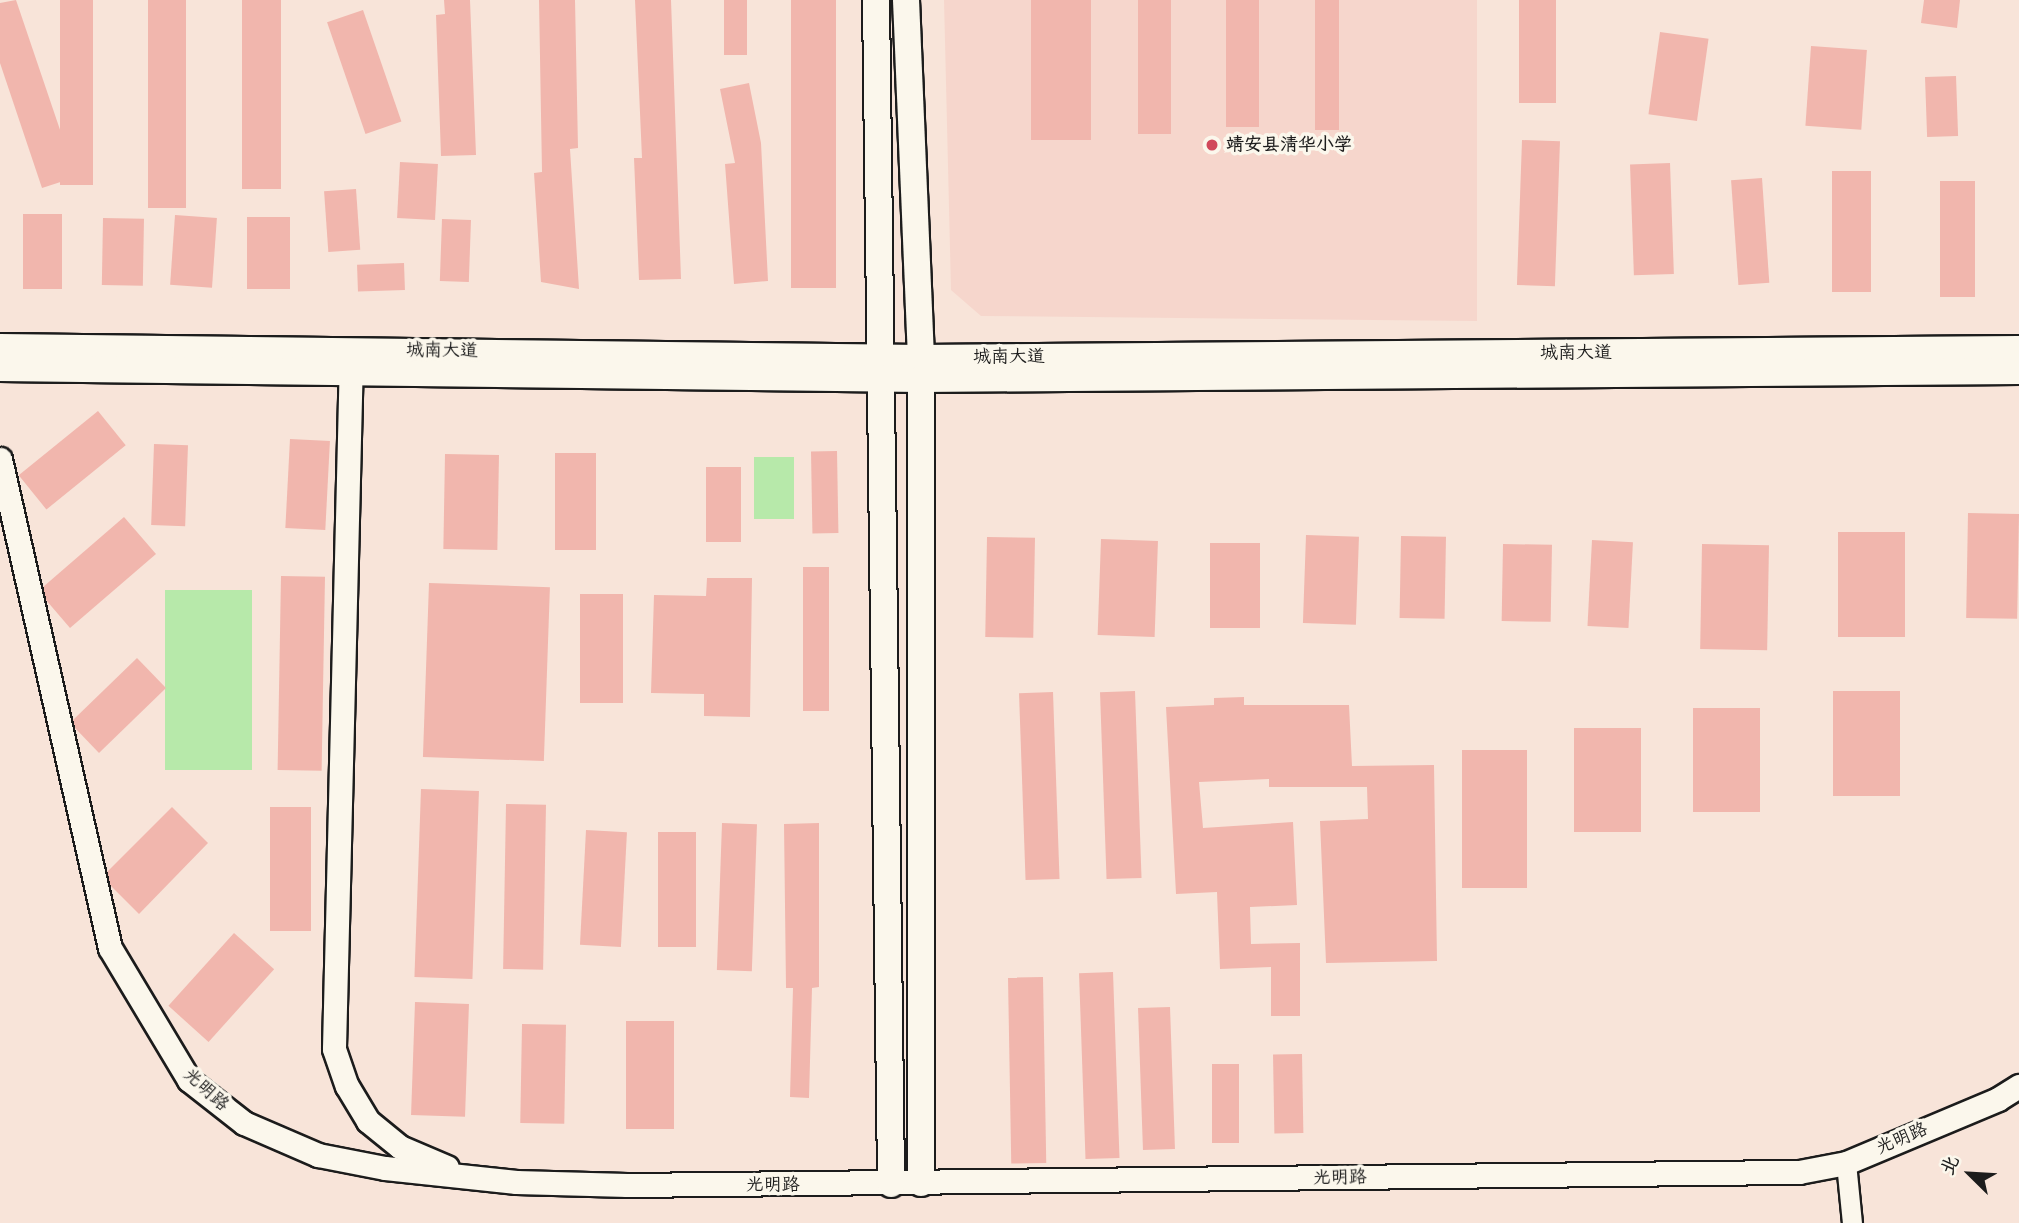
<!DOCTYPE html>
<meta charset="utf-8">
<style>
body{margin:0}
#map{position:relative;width:2019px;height:1223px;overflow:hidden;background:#f8e4d9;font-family:"Balsamiq Sans","LXGW WenKai TC",sans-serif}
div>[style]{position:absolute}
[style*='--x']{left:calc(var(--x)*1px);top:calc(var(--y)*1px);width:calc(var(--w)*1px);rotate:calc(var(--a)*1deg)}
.built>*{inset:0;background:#f6d6cc}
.green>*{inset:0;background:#b7e9aa;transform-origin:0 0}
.building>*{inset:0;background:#f1b6ad;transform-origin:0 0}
.roads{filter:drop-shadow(2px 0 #1c1c1c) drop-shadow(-2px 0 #1c1c1c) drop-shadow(0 2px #1c1c1c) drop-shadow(0 -2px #1c1c1c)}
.minor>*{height:19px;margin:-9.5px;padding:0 9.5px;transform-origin:9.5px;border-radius:9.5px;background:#fbf7ec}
.tertiary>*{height:23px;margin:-11.5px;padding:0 11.5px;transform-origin:11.5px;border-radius:11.5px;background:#fbf7ec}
.secondary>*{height:26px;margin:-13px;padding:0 13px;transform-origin:13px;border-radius:13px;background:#fbf7ec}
.dots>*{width:19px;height:19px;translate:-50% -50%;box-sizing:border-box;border:4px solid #fbf7ec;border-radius:50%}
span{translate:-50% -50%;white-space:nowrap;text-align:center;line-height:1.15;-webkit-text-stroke:7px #fbf7ec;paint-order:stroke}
.poi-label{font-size:18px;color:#1c1c1c;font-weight:700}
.left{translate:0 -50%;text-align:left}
.street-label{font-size:18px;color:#1c1c1c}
.north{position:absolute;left:1935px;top:1139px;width:70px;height:70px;-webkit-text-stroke:5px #fbf7ec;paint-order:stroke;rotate:294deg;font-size:19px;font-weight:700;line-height:28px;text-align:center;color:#1c1c1c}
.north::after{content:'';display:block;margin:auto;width:24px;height:32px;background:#1c1c1c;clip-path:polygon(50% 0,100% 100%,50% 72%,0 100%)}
</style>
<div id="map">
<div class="built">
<div style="clip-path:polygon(944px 0,1477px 0,1477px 321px,981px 316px,951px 290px)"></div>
</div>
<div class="green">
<div style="left:794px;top:457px;width:62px;height:40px;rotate:90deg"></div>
<div style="left:165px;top:590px;width:87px;height:180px"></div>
</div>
<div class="building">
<div style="clip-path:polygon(16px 0,76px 177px,42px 188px,0 63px,0 3px)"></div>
<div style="left:60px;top:0;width:33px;height:185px"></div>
<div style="left:148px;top:0;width:38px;height:208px"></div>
<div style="left:242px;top:0;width:39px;height:189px"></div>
<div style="clip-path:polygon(444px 0,470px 0,476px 155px,441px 156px,436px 15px,445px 14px)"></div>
<div style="clip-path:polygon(539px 0,575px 0,578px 148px,570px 149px,579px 289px,541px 282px,534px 173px,542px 172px)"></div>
<div style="clip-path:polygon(635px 0,671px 0,681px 279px,639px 280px,634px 158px,642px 158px)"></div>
<div style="left:724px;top:0;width:23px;height:55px"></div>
<div style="left:791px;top:0;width:45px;height:288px"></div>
<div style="left:1031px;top:0;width:60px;height:140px"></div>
<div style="left:1138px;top:0;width:33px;height:134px"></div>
<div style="left:1226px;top:0;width:33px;height:127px"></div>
<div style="left:1315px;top:0;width:24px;height:130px"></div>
<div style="left:1519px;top:0;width:37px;height:103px"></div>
<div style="clip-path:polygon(1924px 0,1960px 0,1957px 28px,1921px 23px)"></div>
<div style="left:363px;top:10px;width:118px;height:38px;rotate:71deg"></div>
<div style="left:1660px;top:32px;width:49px;height:83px;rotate:8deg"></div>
<div style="left:1811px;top:46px;width:56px;height:80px;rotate:4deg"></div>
<div style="left:1956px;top:76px;width:60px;height:31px;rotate:88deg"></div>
<div style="clip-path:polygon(749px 83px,761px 143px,768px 281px,734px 284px,725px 164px,735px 163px,720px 89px)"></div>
<div style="left:1522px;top:140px;width:38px;height:145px;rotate:2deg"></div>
<div style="left:400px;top:162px;width:38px;height:56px;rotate:3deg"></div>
<div style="left:1670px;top:163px;width:111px;height:40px;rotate:88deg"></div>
<div style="left:1832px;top:171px;width:39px;height:121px"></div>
<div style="left:1762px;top:178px;width:105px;height:31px;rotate:86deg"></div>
<div style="left:1975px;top:181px;width:116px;height:35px;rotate:90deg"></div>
<div style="left:356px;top:189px;width:61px;height:32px;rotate:86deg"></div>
<div style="left:23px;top:214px;width:39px;height:75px"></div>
<div style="left:175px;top:215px;width:42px;height:70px;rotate:4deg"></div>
<div style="left:247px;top:217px;width:43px;height:72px"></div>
<div style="left:103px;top:218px;width:41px;height:67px;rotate:1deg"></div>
<div style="left:442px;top:219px;width:29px;height:62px;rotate:2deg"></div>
<div style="left:404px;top:263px;width:27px;height:47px;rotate:88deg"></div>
<div style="left:98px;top:411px;width:44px;height:102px;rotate:51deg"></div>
<div style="left:290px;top:439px;width:40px;height:89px;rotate:3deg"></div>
<div style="left:154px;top:444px;width:34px;height:81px;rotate:2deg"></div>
<div style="left:837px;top:451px;width:82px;height:26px;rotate:89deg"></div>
<div style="left:555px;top:453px;width:41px;height:97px"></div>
<div style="left:445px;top:454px;width:54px;height:95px;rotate:1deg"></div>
<div style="left:706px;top:467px;width:35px;height:75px"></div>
<div style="left:1968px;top:513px;width:51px;height:105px;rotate:1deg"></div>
<div style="clip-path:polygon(124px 517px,156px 554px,70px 628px,46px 600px,43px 587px)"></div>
<div style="left:1838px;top:532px;width:67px;height:105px"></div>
<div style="left:1306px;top:535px;width:53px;height:88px;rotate:2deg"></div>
<div style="left:1401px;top:536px;width:45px;height:82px;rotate:1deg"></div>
<div style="left:987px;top:537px;width:48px;height:100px;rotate:1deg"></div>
<div style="left:1101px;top:539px;width:57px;height:96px;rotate:2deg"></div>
<div style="left:1592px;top:540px;width:41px;height:86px;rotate:3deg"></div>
<div style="left:1210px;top:543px;width:50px;height:85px"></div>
<div style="left:1503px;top:544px;width:49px;height:77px;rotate:1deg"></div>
<div style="left:1702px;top:544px;width:67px;height:105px;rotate:1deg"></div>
<div style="left:829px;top:567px;width:144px;height:26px;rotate:90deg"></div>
<div style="left:281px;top:576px;width:44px;height:194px;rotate:1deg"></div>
<div style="clip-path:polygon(707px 578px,752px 578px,750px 717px,704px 716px,704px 694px,651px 693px,654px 595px,706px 596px)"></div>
<div style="left:429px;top:583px;width:121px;height:174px;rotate:2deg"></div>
<div style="left:580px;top:594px;width:43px;height:109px"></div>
<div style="clip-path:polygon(137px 658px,166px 688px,99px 753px,75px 728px,73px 720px)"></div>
<div style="left:1135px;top:691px;width:187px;height:35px;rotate:88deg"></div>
<div style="left:1833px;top:691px;width:67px;height:105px"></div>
<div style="left:1053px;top:692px;width:187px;height:34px;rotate:88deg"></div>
<div style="clip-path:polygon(1244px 697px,1244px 705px,1349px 705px,1352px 766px,1434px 765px,1437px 961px,1326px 963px,1320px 821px,1368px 819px,1367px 787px,1269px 787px,1269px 779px,1199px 782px,1203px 828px,1293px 822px,1297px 905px,1250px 907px,1251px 944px,1300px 943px,1300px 1016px,1271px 1016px,1271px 967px,1220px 969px,1217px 892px,1176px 894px,1166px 707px,1214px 705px,1214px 698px)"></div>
<div style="left:1693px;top:708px;width:67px;height:104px"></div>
<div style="left:1574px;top:728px;width:67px;height:104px"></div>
<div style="left:1462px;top:750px;width:65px;height:138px"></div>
<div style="left:421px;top:789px;width:58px;height:188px;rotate:2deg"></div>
<div style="left:506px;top:804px;width:40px;height:165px;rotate:1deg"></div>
<div style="clip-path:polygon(172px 807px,208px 843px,139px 914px,110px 885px,107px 872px)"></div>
<div style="left:270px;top:807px;width:41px;height:124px"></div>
<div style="left:722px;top:823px;width:35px;height:147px;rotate:2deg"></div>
<div style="clip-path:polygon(819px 823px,819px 987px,812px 988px,809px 1098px,790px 1097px,793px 988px,786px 988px,784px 824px)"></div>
<div style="left:586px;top:830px;width:41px;height:115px;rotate:3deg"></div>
<div style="left:658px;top:832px;width:38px;height:115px"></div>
<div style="left:234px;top:933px;width:54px;height:98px;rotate:42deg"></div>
<div style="left:1113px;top:972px;width:186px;height:34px;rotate:88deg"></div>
<div style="left:1043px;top:977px;width:186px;height:35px;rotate:89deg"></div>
<div style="left:415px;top:1002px;width:54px;height:113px;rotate:2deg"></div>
<div style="left:1170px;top:1007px;width:142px;height:32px;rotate:88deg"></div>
<div style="left:626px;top:1021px;width:48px;height:108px"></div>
<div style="left:522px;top:1024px;width:44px;height:99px;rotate:1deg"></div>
<div style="left:1302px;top:1054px;width:79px;height:29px;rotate:89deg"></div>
<div style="left:1212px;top:1064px;width:27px;height:79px"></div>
</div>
<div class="roads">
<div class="minor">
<div style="--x:1846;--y:1163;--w:60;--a:84.3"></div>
</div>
<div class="tertiary">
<div style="--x:351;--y:357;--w:692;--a:91.41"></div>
<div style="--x:334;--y:1049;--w:39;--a:71"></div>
<div style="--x:347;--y:1086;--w:41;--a:59"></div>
<div style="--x:368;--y:1121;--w:41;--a:39.1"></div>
<div style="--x:400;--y:1147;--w:51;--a:23.1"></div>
<div style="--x:0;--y:459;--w:501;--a:77.32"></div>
<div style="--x:110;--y:948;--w:154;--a:59.1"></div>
<div style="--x:189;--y:1080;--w:70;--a:38"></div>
<div style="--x:244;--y:1123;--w:81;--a:23.4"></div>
<div style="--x:318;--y:1155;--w:68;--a:11"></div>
<div style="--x:385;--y:1168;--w:132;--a:6.1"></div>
<div style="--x:516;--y:1182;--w:111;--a:1.5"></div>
<div style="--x:627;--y:1185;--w:1172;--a:-0.64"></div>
<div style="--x:1799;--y:1172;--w:48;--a:-10.8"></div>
<div style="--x:1846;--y:1163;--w:165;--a:-22.8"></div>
<div style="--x:1998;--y:1099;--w:25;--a:-32"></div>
</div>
<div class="secondary">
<div style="--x:876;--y:0;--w:1184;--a:89.27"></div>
<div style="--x:906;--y:0;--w:358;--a:87.6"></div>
<div style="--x:921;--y:358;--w:825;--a:90"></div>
<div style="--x:0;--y:347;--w:921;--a:0.68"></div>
<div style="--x:921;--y:358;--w:1098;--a:-0.47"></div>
<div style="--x:0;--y:368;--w:921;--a:0.68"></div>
<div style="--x:921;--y:379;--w:1098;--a:-0.42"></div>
</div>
</div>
<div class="dots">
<div style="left:1212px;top:145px;background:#d1495b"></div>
</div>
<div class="poi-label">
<span class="left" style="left:1226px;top:145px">靖安县清华小学</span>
</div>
<div class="street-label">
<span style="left:442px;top:351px;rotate:1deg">城南大道</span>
<span style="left:1576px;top:353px">城南大道</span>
<span style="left:1009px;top:357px">城南大道</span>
<span style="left:206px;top:1090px;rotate:42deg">光明路</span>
<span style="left:1902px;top:1139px;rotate:-23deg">光明路</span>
<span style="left:1340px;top:1178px;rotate:-1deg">光明路</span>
<span style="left:773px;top:1185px">光明路</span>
</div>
<div class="north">北</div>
</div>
